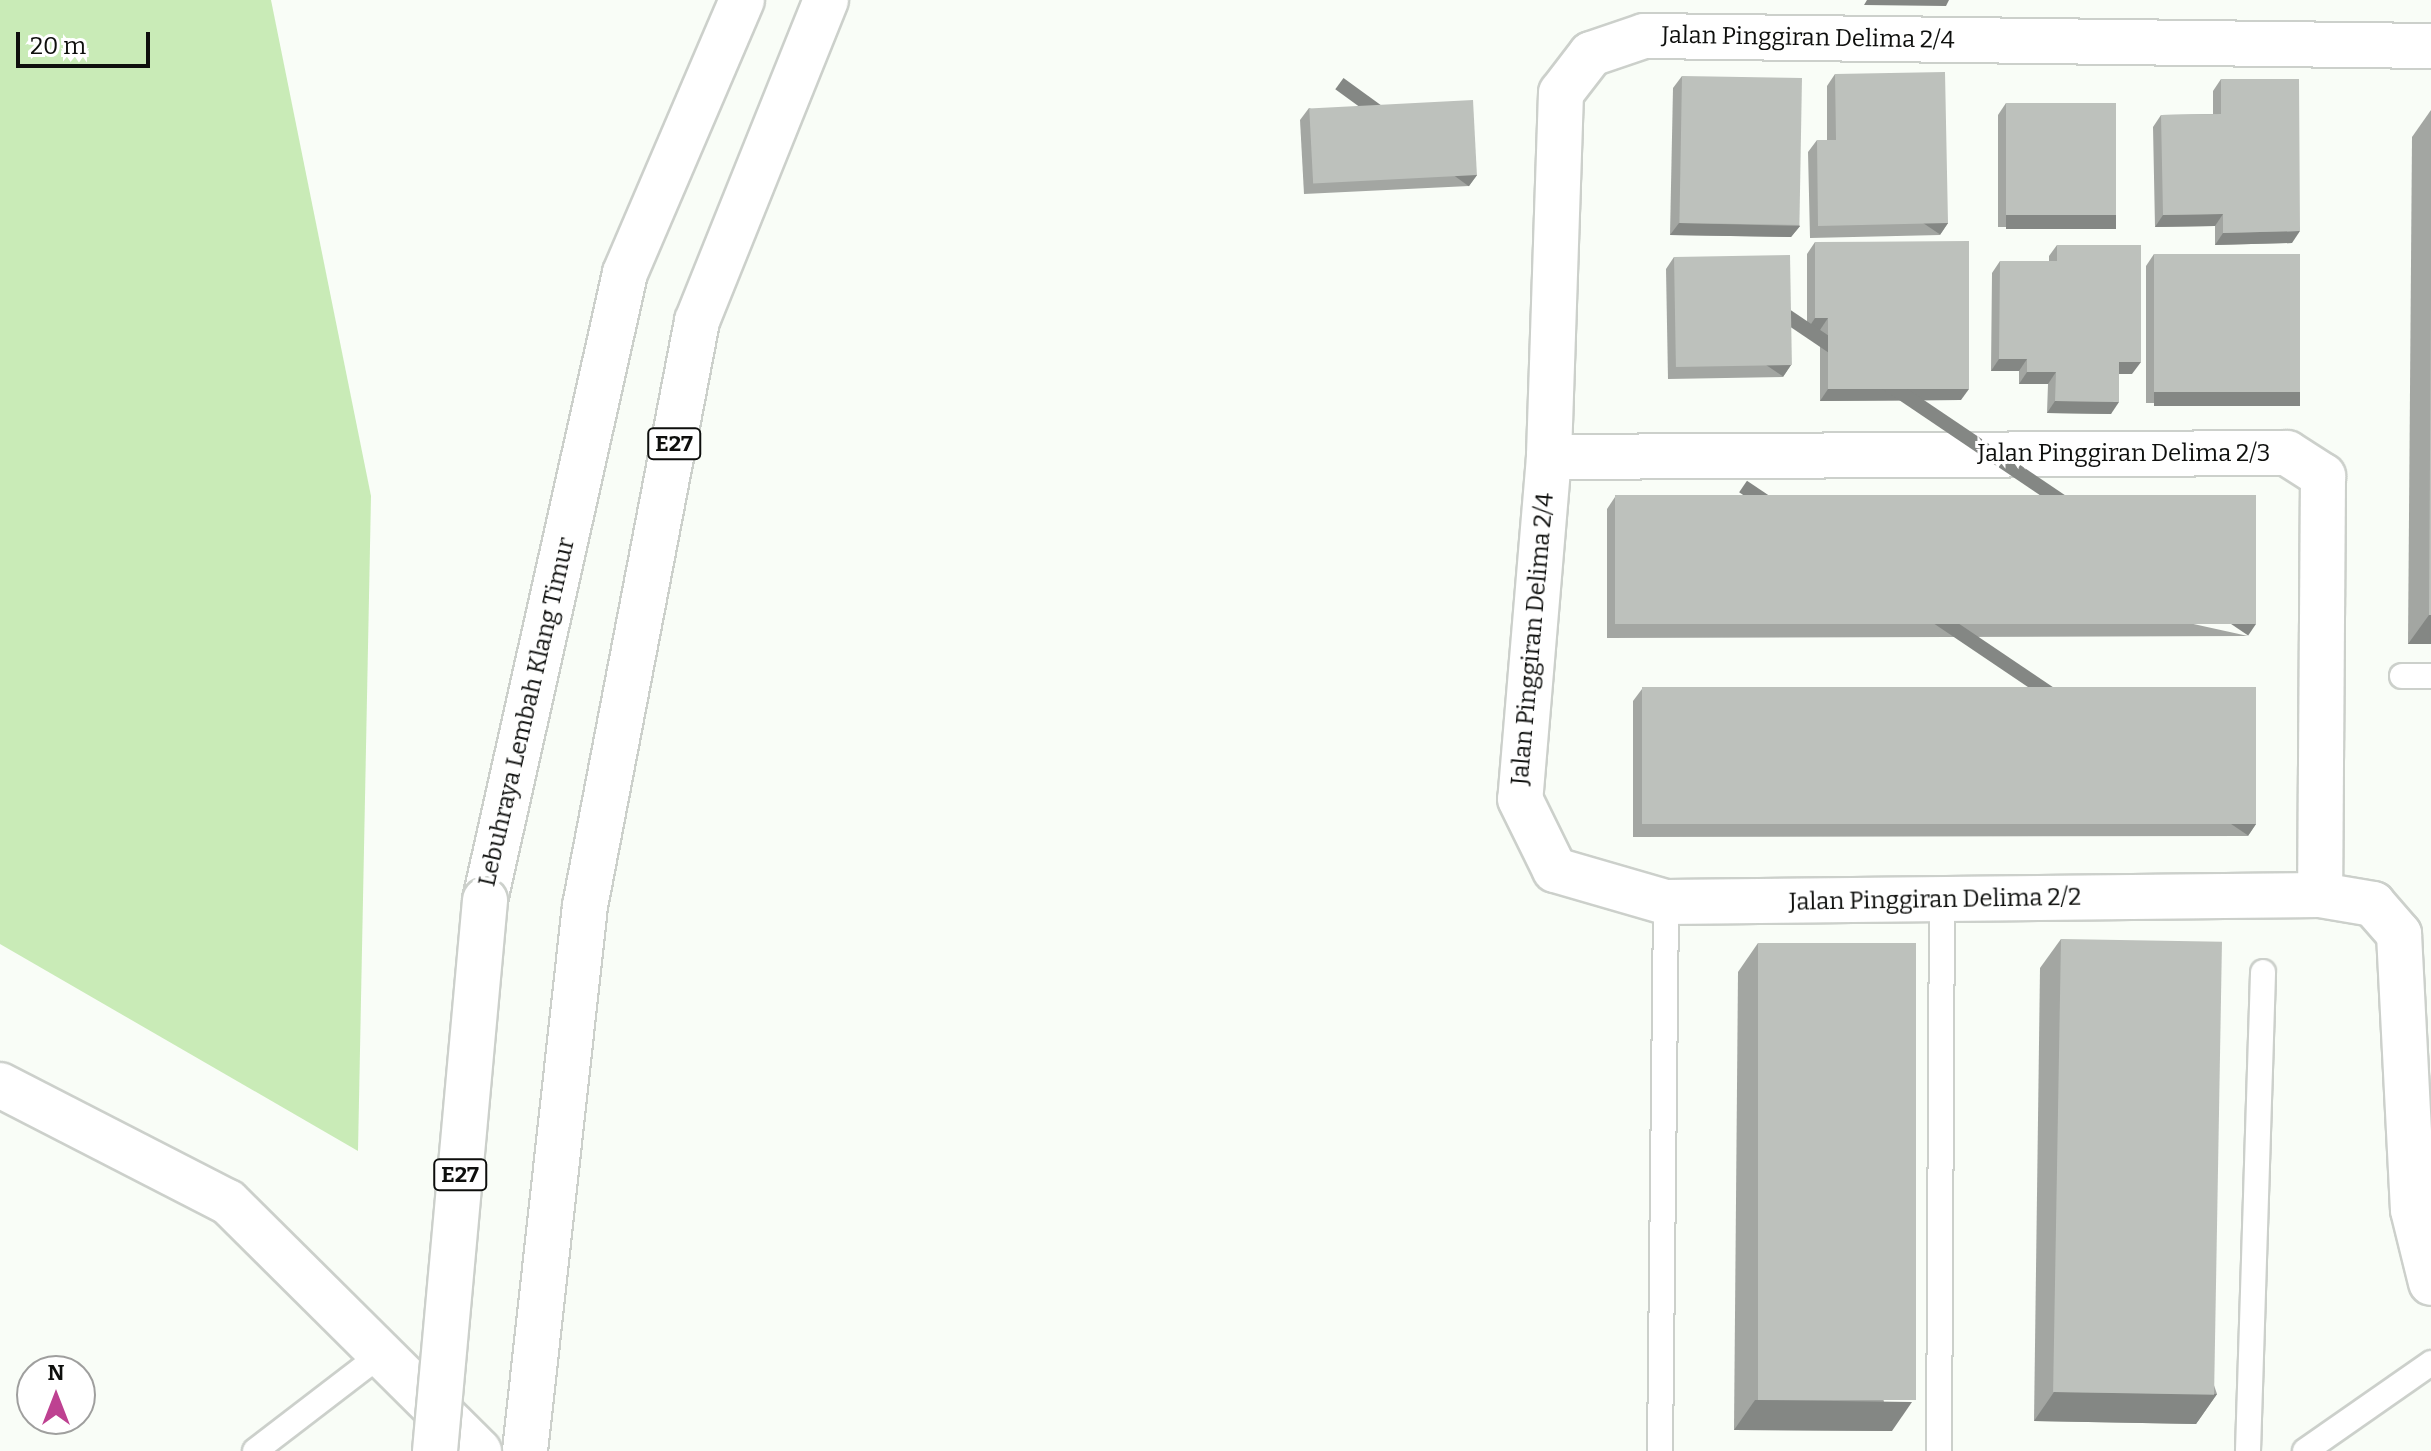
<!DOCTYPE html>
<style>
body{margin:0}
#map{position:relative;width:2431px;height:1451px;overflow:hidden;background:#f9fdf7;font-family:Bitter,serif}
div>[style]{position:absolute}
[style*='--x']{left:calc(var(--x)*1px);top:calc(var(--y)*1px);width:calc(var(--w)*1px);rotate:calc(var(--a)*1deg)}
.green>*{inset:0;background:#c9ebb7}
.roads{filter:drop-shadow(2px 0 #ccd0cb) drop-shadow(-2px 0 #ccd0cb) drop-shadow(0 2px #ccd0cb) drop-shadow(0 -2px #ccd0cb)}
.service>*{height:24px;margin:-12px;padding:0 12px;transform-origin:12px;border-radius:12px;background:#fff}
.minor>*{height:44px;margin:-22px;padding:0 22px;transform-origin:22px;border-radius:22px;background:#fff}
.motorway>*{height:44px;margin:-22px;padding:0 22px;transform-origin:22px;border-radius:22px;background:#fff}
.bridges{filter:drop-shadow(2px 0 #ccd0cb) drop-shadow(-2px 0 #ccd0cb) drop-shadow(0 2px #ccd0cb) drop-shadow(0 -2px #ccd0cb)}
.motorway-bridge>*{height:44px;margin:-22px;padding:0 22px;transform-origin:22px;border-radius:22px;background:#fff}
.wall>*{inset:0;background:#a3a6a2}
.shaded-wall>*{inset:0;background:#848784;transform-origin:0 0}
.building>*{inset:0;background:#bdc1bc;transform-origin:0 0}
span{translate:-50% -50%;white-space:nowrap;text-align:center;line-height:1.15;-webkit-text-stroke:6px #fff;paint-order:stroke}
.shield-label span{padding:2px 6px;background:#fff;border:2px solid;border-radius:6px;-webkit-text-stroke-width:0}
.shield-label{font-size:22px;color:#0e0f0d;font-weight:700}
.street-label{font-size:24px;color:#0e0f0d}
.north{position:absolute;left:16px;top:1355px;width:80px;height:80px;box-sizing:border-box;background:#fff;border:2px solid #9f9f9e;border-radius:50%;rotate:0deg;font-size:22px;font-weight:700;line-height:32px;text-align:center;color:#0e0f0d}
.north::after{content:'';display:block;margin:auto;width:28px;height:36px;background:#be4191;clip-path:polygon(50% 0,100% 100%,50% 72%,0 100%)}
.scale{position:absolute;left:16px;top:32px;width:134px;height:36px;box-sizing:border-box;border:4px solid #0e0f0d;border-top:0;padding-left:10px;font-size:24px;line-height:28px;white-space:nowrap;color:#0e0f0d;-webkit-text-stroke:6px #fff;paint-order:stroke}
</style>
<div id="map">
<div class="green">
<div style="clip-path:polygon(0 0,271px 0,371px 496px,358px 1151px,0 944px)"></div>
</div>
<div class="roads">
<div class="service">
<div style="--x:2402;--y:676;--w:29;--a:0"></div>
<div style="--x:255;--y:1451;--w:158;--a:-37.5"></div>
<div style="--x:1660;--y:1451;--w:549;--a:-89.37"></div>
<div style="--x:1939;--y:1451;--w:549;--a:-89.69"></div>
<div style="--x:2248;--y:1451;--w:479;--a:-88.2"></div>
<div style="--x:2305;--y:1451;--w:154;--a:-34.9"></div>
</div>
<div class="minor">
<div style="--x:2431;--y:46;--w:787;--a:-179.27"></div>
<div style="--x:1644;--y:36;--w:56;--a:161.2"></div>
<div style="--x:1591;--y:54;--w:49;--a:127.6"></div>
<div style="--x:1561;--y:93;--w:364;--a:91.9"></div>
<div style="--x:1549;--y:457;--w:343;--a:94.8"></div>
<div style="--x:1520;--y:799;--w:79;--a:63.8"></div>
<div style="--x:1555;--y:870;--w:116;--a:16.1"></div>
<div style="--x:1666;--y:902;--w:654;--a:-0.61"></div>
<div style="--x:2320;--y:895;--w:54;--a:9.6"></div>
<div style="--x:2373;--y:904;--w:40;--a:49"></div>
<div style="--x:2399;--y:934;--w:276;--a:87.1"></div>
<div style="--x:2413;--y:1210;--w:75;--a:76.1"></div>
<div style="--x:1549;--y:457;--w:738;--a:-0.31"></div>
<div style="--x:2287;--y:453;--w:43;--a:32.6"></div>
<div style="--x:2323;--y:476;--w:419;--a:90.4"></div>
<div style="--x:0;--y:1085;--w:256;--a:27.2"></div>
<div style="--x:228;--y:1202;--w:354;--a:44.8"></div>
</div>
<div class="motorway">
<div style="--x:485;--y:900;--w:642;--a:-77.41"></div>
<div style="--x:625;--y:273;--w:297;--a:-66.8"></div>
<div style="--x:525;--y:1451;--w:548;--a:-83.72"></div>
<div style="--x:585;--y:906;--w:596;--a:-79.16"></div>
<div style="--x:697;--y:321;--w:346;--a:-68.1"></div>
</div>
</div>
<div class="bridges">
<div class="motorway-bridge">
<div style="--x:435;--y:1451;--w:553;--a:-84.81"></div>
</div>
</div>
<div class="wall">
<div style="clip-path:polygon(1835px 74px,1948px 223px,1940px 235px,1810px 238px,1808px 152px,1817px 140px,1827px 140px,1827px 86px)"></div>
<div style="clip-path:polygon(1682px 76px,1800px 226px,1791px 237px,1670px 235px,1673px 88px)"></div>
<div style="clip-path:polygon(2221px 79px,2292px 243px,2215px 245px,2215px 226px,2155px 227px,2153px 127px,2161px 115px,2213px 114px,2213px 91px)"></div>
<div style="clip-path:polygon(2006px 103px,2108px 227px,1998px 227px,1998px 115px)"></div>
<div style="clip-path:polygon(1309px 108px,1477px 175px,1469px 186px,1304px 194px,1300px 120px)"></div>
<div style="clip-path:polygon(2431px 110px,2431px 644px,2408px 644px,2412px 137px)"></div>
<div style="clip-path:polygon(1815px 242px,1961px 400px,1820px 401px,1820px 330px,1807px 330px,1807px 254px)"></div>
<div style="clip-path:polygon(2057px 245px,2132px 374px,2119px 374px,2111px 414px,2047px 413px,2048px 384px,2019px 384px,2019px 371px,1991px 371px,1992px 273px,2000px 261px,2049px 261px,2049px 256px)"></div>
<div style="clip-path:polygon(2154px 254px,2292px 403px,2146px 403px,2146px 266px)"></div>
<div style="clip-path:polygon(1674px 257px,1791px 365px,1783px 377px,1668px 379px,1666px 269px)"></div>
<div style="clip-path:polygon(1615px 497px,2248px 636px,1607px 638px,1607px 509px)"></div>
<div style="clip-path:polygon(1642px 689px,2256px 824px,2248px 836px,1633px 837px,1633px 701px)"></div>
<div style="clip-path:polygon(2061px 939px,2217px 1394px,2196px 1424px,2034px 1421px,2040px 968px)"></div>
<div style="clip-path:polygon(1758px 943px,1892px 1431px,1734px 1430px,1738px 972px)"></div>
</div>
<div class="shaded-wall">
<div style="clip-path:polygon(1867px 0,1949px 0,1946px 6px,1864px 5px)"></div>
<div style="left:1477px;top:175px;width:14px;height:165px;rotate:126deg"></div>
<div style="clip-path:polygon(2223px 214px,2215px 226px,2155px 227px,2163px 215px)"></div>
<div style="left:2006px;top:215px;width:110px;height:14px"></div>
<div style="clip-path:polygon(1679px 223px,1800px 226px,1791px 237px,1670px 235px)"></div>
<div style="left:1948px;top:223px;width:14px;height:130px;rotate:124deg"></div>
<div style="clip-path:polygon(2300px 231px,2292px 243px,2215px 245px,2223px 233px)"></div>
<div style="clip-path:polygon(1815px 318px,1828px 318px,1820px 330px,1807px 330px)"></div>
<div style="clip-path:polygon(1999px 359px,2027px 359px,2019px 371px,1991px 371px)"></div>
<div style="clip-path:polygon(2119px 362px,2141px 362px,2132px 374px,2111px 374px)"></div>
<div style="left:1791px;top:365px;width:14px;height:115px;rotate:124deg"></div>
<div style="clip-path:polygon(2027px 372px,2056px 372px,2048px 384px,2019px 384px)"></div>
<div style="clip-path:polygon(1828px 389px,1969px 389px,1961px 400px,1820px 401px)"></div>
<div style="left:2154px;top:392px;width:146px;height:14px"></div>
<div style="clip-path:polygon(2055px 401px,2119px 402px,2111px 414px,2047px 413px)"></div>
<div style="clip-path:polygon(2429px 615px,2431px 615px,2431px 644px,2408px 644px)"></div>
<div style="left:2256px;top:624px;width:14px;height:641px;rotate:124deg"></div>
<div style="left:2256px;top:824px;width:14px;height:614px;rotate:124deg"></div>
<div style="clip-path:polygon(2054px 1392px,2217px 1394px,2196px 1424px,2034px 1421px)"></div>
<div style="clip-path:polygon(1755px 1400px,1912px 1402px,1892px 1431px,1734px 1430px)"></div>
</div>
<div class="building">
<div style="clip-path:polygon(1945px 72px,1948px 223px,1818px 226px,1817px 140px,1836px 140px,1835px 74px)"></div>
<div style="left:1682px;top:76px;width:120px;height:147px;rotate:1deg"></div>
<div style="clip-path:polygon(2221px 79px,2299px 79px,2300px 231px,2223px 233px,2223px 214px,2163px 215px,2161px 115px,2221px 114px)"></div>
<div style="left:1473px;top:100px;width:75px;height:164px;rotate:87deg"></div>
<div style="left:2006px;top:103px;width:110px;height:112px"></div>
<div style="clip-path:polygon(1969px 241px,1969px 389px,1828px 389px,1828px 318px,1815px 318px,1815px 242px)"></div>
<div style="clip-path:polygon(2057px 245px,2141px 245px,2141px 362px,2119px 362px,2119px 402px,2055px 401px,2056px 372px,2027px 372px,2027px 359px,1999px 359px,2000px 261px,2057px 261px)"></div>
<div style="left:2154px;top:254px;width:146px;height:138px"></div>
<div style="left:1790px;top:255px;width:110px;height:116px;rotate:89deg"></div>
<div style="clip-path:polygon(2431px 296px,2431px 615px,2429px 615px)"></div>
<div style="left:2256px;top:495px;width:129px;height:641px;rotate:90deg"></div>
<div style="left:2256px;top:687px;width:137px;height:614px;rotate:90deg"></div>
<div style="left:2061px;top:939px;width:161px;height:453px;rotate:1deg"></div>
<div style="left:1758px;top:943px;width:158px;height:457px"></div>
</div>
<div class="shield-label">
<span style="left:674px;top:444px">E27</span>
<span style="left:460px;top:1175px">E27</span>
</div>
<div class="street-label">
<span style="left:1808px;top:38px;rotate:1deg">Jalan Pinggiran Delima 2/4</span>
<span style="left:2124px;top:454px">Jalan Pinggiran Delima 2/3</span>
<span style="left:1533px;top:639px;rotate:-85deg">Jalan Pinggiran Delima 2/4</span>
<span style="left:527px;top:712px;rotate:-77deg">Lebuhraya Lembah Klang Timur</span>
<span style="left:1935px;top:900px;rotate:-1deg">Jalan Pinggiran Delima 2/2</span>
</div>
<div class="north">N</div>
<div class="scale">20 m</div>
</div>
